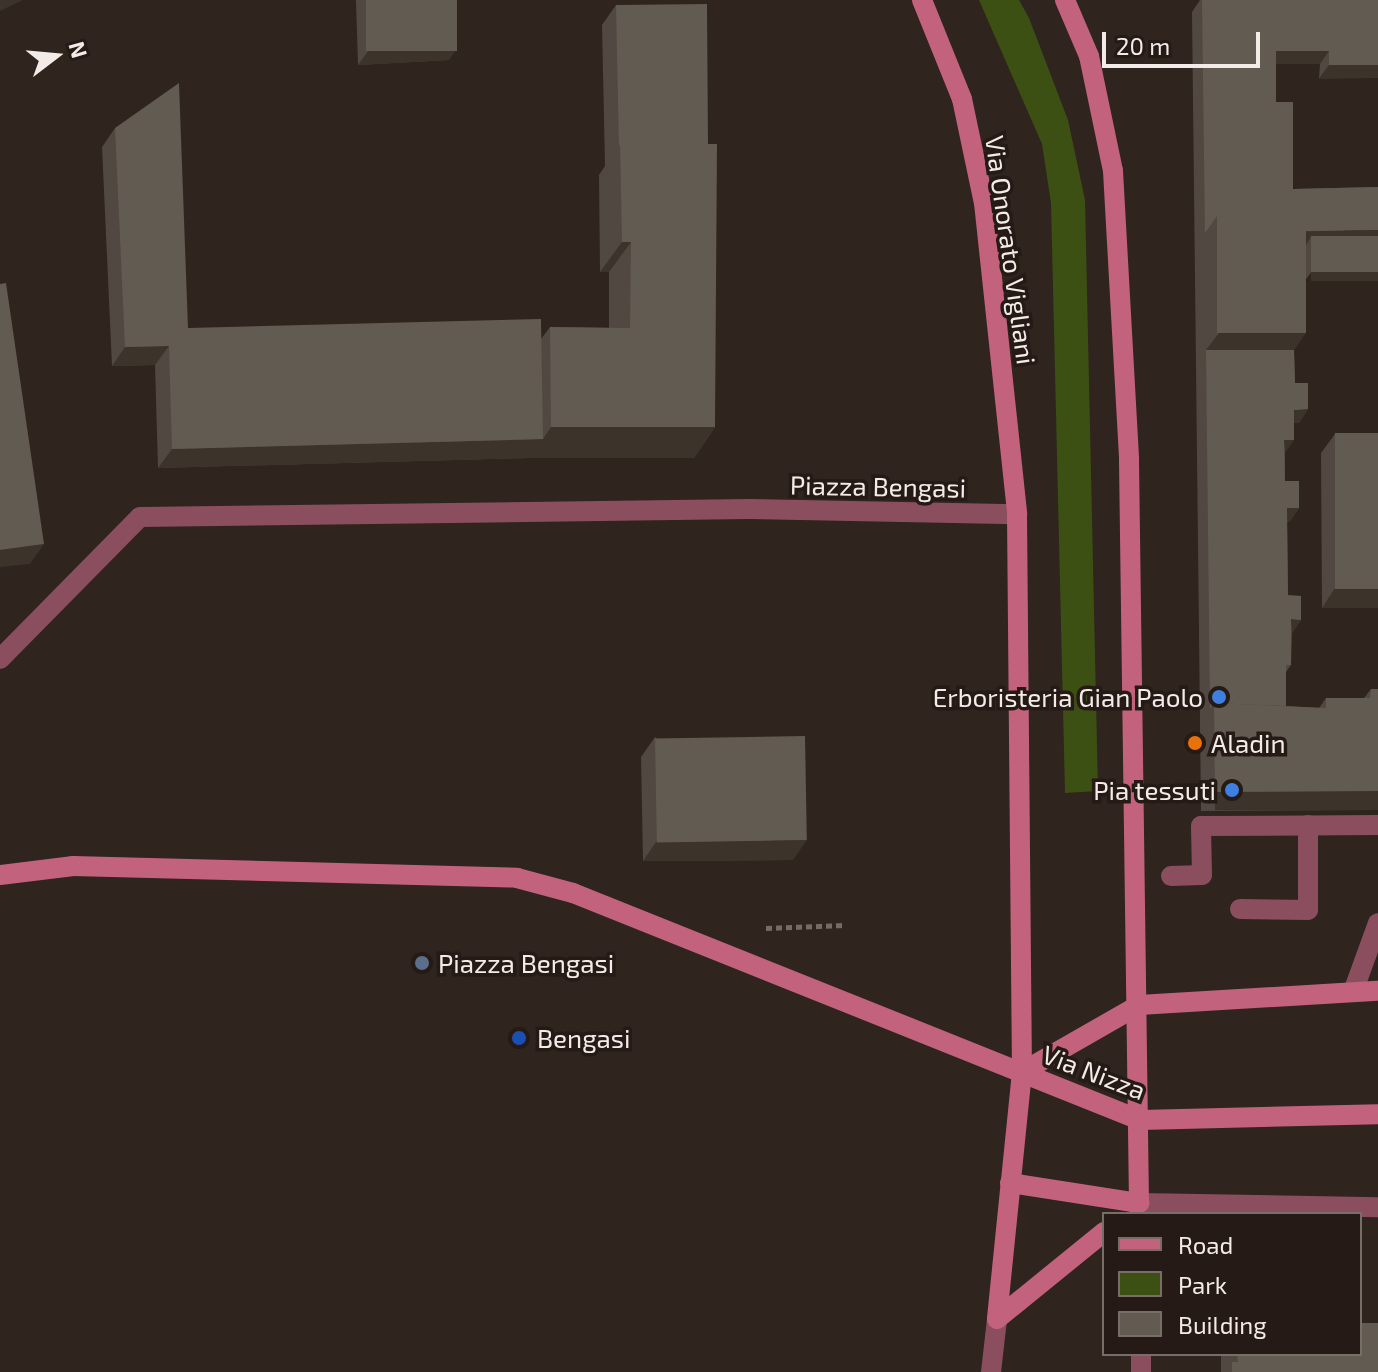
<!DOCTYPE html>
<style>
body{margin:0}
#map{position:relative;width:1378px;height:1372px;overflow:hidden;background:#2f241e;font-family:"Exo 2",sans-serif}
div>[style]{position:absolute}
[style*='--x']{left:calc(var(--x)*1px);top:calc(var(--y)*1px);width:calc(var(--w)*1px);rotate:calc(var(--a)*1deg)}
.green>*{inset:0;background:#3c5014}
.path>*{height:5px;margin-top:-2.5px;transform-origin:0;background:repeating-linear-gradient(90deg,#756c66 0 6px,transparent 0 10px)}
.lane>*{height:20px;margin:-10px;padding:0 10px;transform-origin:10px;border-radius:10px;background:#8b4e5e}
.street>*{height:20px;margin:-10px;padding:0 10px;transform-origin:10px;border-radius:10px;background:#8b4e5e}
.secondary>*{height:20px;margin:-10px;padding:0 10px;transform-origin:10px;border-radius:10px;background:#c3627d}
.wall>*{inset:0;background:#514941;transform-origin:0 0}
.shaded-wall>*{inset:0;background:#3c332b;transform-origin:0 0}
.building>*{inset:0;background:#625b52;transform-origin:0 0}
.dots>*{width:22px;height:22px;translate:-50% -50%;box-sizing:border-box;border:4px solid #251a15;border-radius:50%}
span{translate:-50% -50%;white-space:nowrap;text-align:center;line-height:1.15;-webkit-text-stroke:7px #251a15;paint-order:stroke}
.street-label{font-size:26px;color:#f2ebe7}
.poi-label{font-size:26px;color:#f2ebe7}
.right{translate:-100% -50%;text-align:right}
.left{translate:0 -50%;text-align:left}
.legend{position:absolute;left:1102px;top:1212px;width:260px;height:144px;box-sizing:border-box;background:#251a15;border:2px solid #776e69;margin:0;padding:10px 14px;list-style:none;font-size:24px;color:#f2ebe7}
.legend li{display:flex;align-items:center;gap:16px;height:40px}
.legend b{width:40px;border:2px solid #776e69}
.north{position:absolute;left:16px;top:16px;width:80px;height:80px;-webkit-text-stroke:6px #251a15;paint-order:stroke;rotate:74deg;font-size:22px;font-weight:700;line-height:32px;text-align:center;color:#f2ebe7}
.north::after{content:'';display:block;margin:auto;width:28px;height:36px;background:#f2ebe7;clip-path:polygon(50% 0,100% 100%,50% 72%,0 100%)}
.scale{position:absolute;left:1102px;top:32px;width:158px;height:36px;box-sizing:border-box;border:4px solid #f2ebe7;border-top:0;padding-left:10px;font-size:24px;line-height:28px;white-space:nowrap;color:#f2ebe7;-webkit-text-stroke:6px #251a15;paint-order:stroke}
</style>
<div id="map">
<div class="green">
<div style="clip-path:polygon(979px 0,1019px 0,1029px 18px,1068px 120px,1085px 200px,1098px 791px,1065px 793px,1051px 203px,1042px 144px)"></div>
</div>
<div class="path">
<div style="--x:766;--y:928;--w:79;--a:-2.2"></div>
</div>
<div class="lane">
<div style="--x:1353;--y:992;--w:73;--a:-70.1"></div>
</div>
<div class="street">
<div style="--x:0;--y:659;--w:199;--a:-45.4"></div>
<div style="--x:140;--y:517;--w:609;--a:-0.75"></div>
<div style="--x:749;--y:509;--w:268;--a:1.1"></div>
<div style="--x:1171;--y:876;--w:31;--a:-2"></div>
<div style="--x:1202;--y:875;--w:49;--a:-91.2"></div>
<div style="--x:1201;--y:826;--w:177;--a:-0.3"></div>
<div style="--x:1240;--y:909;--w:68;--a:0.8"></div>
<div style="--x:1308;--y:910;--w:85;--a:-90"></div>
<div style="--x:1139;--y:1214;--w:11;--a:-90"></div>
<div style="--x:1139;--y:1203;--w:239;--a:1"></div>
<div style="--x:1141;--y:1354;--w:18;--a:90"></div>
<div style="--x:991;--y:1372;--w:53;--a:-83.5"></div>
</div>
<div class="secondary">
<div style="--x:922;--y:0;--w:107;--a:68"></div>
<div style="--x:962;--y:99;--w:106;--a:78.1"></div>
<div style="--x:984;--y:203;--w:313;--a:83.9"></div>
<div style="--x:1017;--y:514;--w:558;--a:89.49"></div>
<div style="--x:1022;--y:1072;--w:248;--a:95.8"></div>
<div style="--x:1065;--y:0;--w:61;--a:66.8"></div>
<div style="--x:1089;--y:56;--w:117;--a:78.2"></div>
<div style="--x:1113;--y:171;--w:289;--a:86.8"></div>
<div style="--x:1129;--y:460;--w:743;--a:89.23"></div>
<div style="--x:0;--y:875;--w:74;--a:-7"></div>
<div style="--x:73;--y:866;--w:444;--a:1.5"></div>
<div style="--x:517;--y:878;--w:58;--a:15"></div>
<div style="--x:573;--y:893;--w:611;--a:21.82"></div>
<div style="--x:1140;--y:1120;--w:238;--a:-1.4"></div>
<div style="--x:1022;--y:1072;--w:135;--a:-29.8"></div>
<div style="--x:1139;--y:1005;--w:239;--a:-3.4"></div>
<div style="--x:1010;--y:1183;--w:131;--a:8.8"></div>
<div style="--x:997;--y:1319;--w:138;--a:-39.1"></div>
</div>
<div class="wall">
<div style="clip-path:polygon(356px 0,457px 0,449px 60px,358px 65px)"></div>
<div style="clip-path:polygon(1200px 0,1378px 0,1319px 79px,1320px 64px,1276px 64px,1276px 102px,1293px 189px,1378px 187px,1306px 279px,1294px 350px,1295px 383px,1308px 409px,1299px 423px,1294px 423px,1285px 453px,1285px 481px,1299px 508px,1290px 521px,1287px 522px,1288px 595px,1301px 620px,1292px 633px,1291px 665px,1286px 672px,1286px 706px,1319px 708px,1326px 698px,1364px 698px,1371px 689px,1378px 810px,1201px 811px,1192px 12px)"></div>
<div style="clip-path:polygon(616px 5px,708px 144px,715px 427px,694px 458px,529px 458px,158px 468px,155px 365px,112px 366px,102px 147px,115px 128px,188px 328px,541px 339px,550px 327px,609px 328px,609px 272px,600px 272px,599px 175px,605px 166px,602px 25px)"></div>
<div style="clip-path:polygon(1378px 433px,1378px 608px,1322px 608px,1321px 453px,1335px 434px)"></div>
<div style="clip-path:polygon(655px 737px,793px 860px,643px 861px,641px 757px)"></div>
<div style="left:1221px;top:1354px;width:139px;height:18px"></div>
</div>
<div class="shaded-wall">
<div style="clip-path:polygon(0 0,23px 0,0 11px)"></div>
<div style="clip-path:polygon(458px 47px,449px 60px,358px 65px,368px 51px)"></div>
<div style="clip-path:polygon(1276px 51px,1329px 51px,1320px 64px,1267px 64px)"></div>
<div style="clip-path:polygon(1329px 65px,1378px 65px,1378px 78px,1319px 79px)"></div>
<div style="clip-path:polygon(1378px 230px,1378px 243px,1311px 237px,1306px 245px,1217px 233px)"></div>
<div style="clip-path:polygon(622px 242px,631px 242px,609px 272px,600px 272px)"></div>
<div style="left:1311px;top:272px;width:67px;height:9px"></div>
<div style="clip-path:polygon(1219px 333px,1306px 333px,1285px 363px,1206px 350px)"></div>
<div style="clip-path:polygon(169px 346px,155px 365px,112px 366px,125px 347px)"></div>
<div style="clip-path:polygon(1308px 409px,1299px 423px,1284px 423px,1294px 410px)"></div>
<div style="clip-path:polygon(551px 427px,715px 427px,694px 458px,529px 458px,158px 468px,172px 449px,543px 439px)"></div>
<div style="clip-path:polygon(1284px 440px,1294px 440px,1285px 453px)"></div>
<div style="clip-path:polygon(1287px 508px,1299px 508px,1290px 521px,1277px 522px)"></div>
<div style="clip-path:polygon(44px 544px,30px 564px,0 567px,0 550px)"></div>
<div style="clip-path:polygon(1335px 588px,1378px 589px,1378px 608px,1322px 608px)"></div>
<div style="clip-path:polygon(1291px 619px,1301px 620px,1292px 633px)"></div>
<div style="left:1378px;top:791px;width:19px;height:163px;rotate:90deg"></div>
<div style="clip-path:polygon(807px 840px,793px 860px,643px 861px,656px 842px)"></div>
</div>
<div class="building">
<div style="left:366px;top:0;width:91px;height:51px"></div>
<div style="clip-path:polygon(1202px 0,1378px 0,1378px 65px,1329px 65px,1329px 51px,1276px 51px,1276px 102px,1293px 102px,1293px 189px,1378px 187px,1378px 230px,1306px 231px,1306px 214px,1217px 216px,1205px 233px)"></div>
<div style="clip-path:polygon(707px 4px,708px 144px,620px 144px,619px 147px,616px 5px)"></div>
<div style="clip-path:polygon(179px 83px,188px 328px,541px 319px,543px 439px,172px 449px,169px 346px,125px 347px,115px 128px)"></div>
<div style="clip-path:polygon(620px 144px,717px 144px,715px 427px,551px 427px,550px 327px,630px 328px,631px 242px,622px 242px)"></div>
<div style="left:1306px;top:214px;width:119px;height:89px;rotate:90deg"></div>
<div style="left:1378px;top:236px;width:36px;height:67px;rotate:90deg"></div>
<div style="clip-path:polygon(6px 283px,44px 544px,0 550px,0 284px)"></div>
<div style="clip-path:polygon(1206px 350px,1294px 350px,1295px 383px,1308px 383px,1308px 409px,1294px 410px,1294px 440px,1284px 440px,1285px 481px,1299px 481px,1299px 508px,1287px 508px,1288px 595px,1301px 596px,1301px 620px,1291px 619px,1291px 665px,1286px 665px,1286px 706px,1214px 703px,1210px 708px)"></div>
<div style="left:1378px;top:433px;width:156px;height:43px;rotate:90deg"></div>
<div style="clip-path:polygon(1371px 689px,1378px 689px,1378px 791px,1215px 792px,1214px 703px,1326px 708px,1326px 698px,1370px 698px)"></div>
<div style="left:805px;top:736px;width:104px;height:150px;rotate:89deg"></div>
<div style="clip-path:polygon(1360px 1323px,1378px 1323px,1378px 1372px,1232px 1372px,1232px 1362px,1238px 1362px,1237px 1354px,1360px 1354px)"></div>
</div>
<div class="dots">
<div style="left:1219px;top:697px;background:#3f7fe0"></div>
<div style="left:1195px;top:743px;background:#e8710a"></div>
<div style="left:1232px;top:790px;background:#3f7fe0"></div>
<div style="left:422px;top:963px;background:#5c6f8a"></div>
<div style="left:519px;top:1038px;background:#1a4fb4"></div>
</div>
<div class="street-label">
<span style="left:1011px;top:250px;rotate:82deg">Via Onorato Vigliani</span>
<span style="left:878px;top:486px;rotate:1deg">Piazza Bengasi</span>
<span style="left:1094px;top:1072px;rotate:21deg">Via Nizza</span>
</div>
<div class="poi-label">
<span class="right" style="left:1203px;top:697px">Erboristeria Gian Paolo</span>
<span class="left" style="left:1211px;top:743px">Aladin</span>
<span class="right" style="left:1216px;top:790px">Pia tessuti</span>
<span class="left" style="left:438px;top:963px">Piazza Bengasi</span>
<span class="left" style="left:537px;top:1038px">Bengasi</span>
</div>
<ul class="legend">
<li><b style="height:10px;background:#c3627d"></b>Road</li>
<li><b style="height:22px;background:#3c5014"></b>Park</li>
<li><b style="height:22px;background:#625b52"></b>Building</li>
</ul>
<div class="north">N</div>
<div class="scale">20 m</div>
</div>
